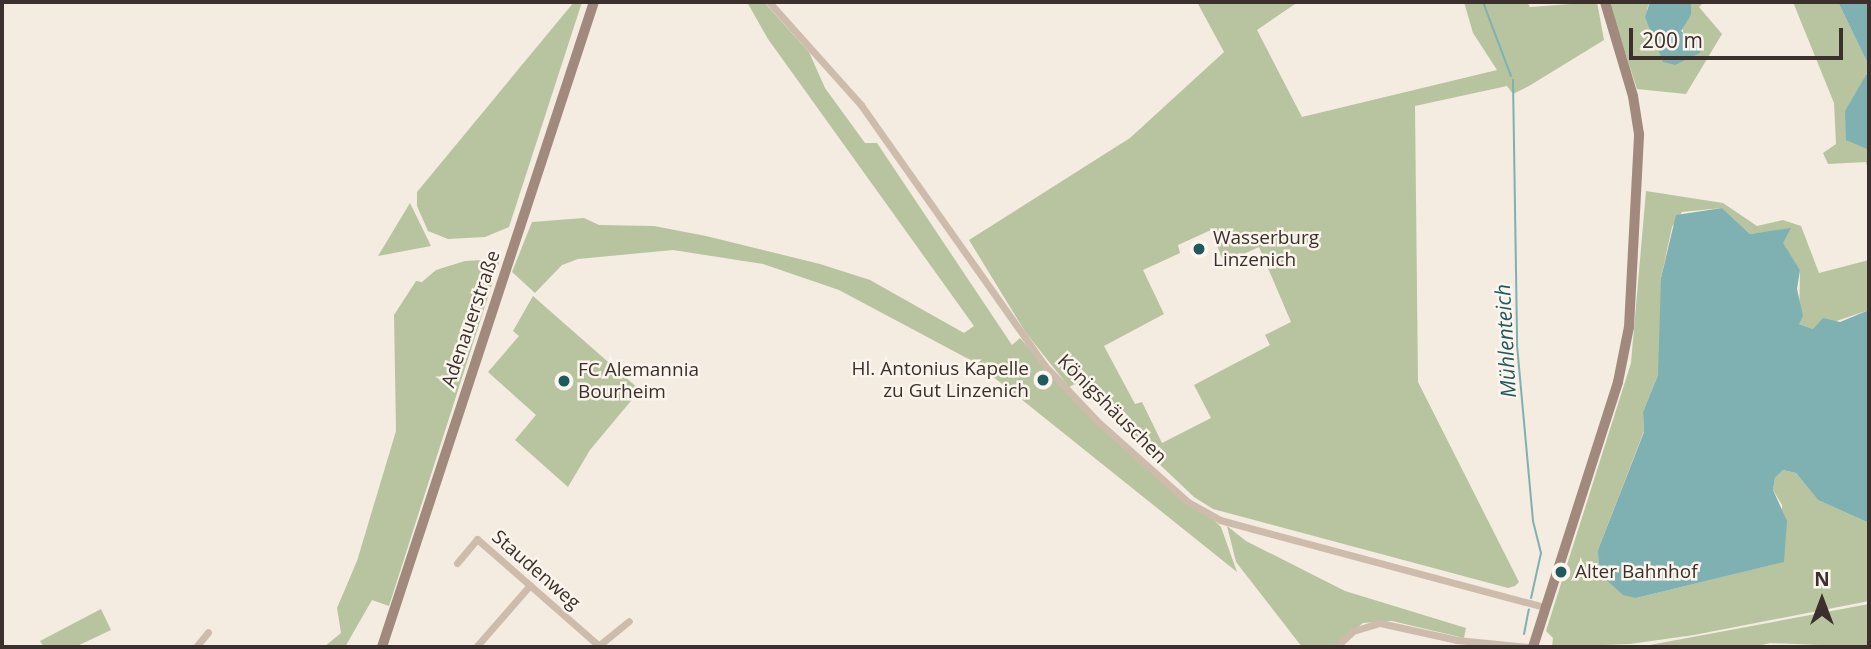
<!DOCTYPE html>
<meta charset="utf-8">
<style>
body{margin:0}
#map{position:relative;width:1871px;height:649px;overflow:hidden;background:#f4ebe1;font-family:"Open Sans",sans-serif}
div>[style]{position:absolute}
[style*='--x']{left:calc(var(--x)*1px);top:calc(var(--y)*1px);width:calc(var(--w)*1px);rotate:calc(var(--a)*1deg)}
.green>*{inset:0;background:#b8c4a0}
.water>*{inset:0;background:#7fb0b2}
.stream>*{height:2px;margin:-1px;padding:0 1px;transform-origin:1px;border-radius:1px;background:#7fb0b2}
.street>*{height:7px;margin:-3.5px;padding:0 3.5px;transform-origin:3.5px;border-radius:3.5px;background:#cdbbac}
.secondary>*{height:10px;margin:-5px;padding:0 5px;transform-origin:5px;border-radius:5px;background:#a18a7d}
.dots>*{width:19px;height:19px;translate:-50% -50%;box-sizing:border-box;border:4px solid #fbf5ee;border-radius:50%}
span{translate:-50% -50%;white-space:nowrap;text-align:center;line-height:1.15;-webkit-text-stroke:5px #fbf5ee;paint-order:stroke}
.poi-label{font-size:19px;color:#3b302b}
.left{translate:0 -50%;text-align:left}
.right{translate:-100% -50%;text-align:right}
.street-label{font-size:19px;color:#3b302b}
.water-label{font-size:21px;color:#1f5a5e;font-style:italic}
.frame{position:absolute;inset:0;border:4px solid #3b302b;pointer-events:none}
.north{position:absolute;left:1787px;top:565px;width:70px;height:70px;-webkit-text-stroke:5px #fbf5ee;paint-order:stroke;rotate:0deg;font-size:19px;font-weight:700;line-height:28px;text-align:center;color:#3b302b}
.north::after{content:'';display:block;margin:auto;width:24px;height:32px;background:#3b302b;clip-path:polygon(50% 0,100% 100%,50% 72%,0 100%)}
.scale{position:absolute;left:1629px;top:28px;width:214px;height:32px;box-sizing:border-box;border:4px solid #3b302b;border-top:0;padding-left:9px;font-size:21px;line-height:24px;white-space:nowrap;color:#3b302b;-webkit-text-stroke:5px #fbf5ee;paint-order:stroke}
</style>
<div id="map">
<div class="green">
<div style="clip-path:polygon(574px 2px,582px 2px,509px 227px,485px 237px,448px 239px,428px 231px,417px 206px,417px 192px)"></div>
<div style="clip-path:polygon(747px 2px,764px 2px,809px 52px,825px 88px,865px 143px,877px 143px,1012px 345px,1020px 338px,1090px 417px,1214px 520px,1221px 527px,1237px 572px,976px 363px,839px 290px,763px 264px,673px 250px,578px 259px,562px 265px,535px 293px,512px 272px,532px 222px,584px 218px,599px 225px,654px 226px,706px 236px,820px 264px,870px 280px,964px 333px,974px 326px,768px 39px)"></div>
<div style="clip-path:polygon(evenodd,1197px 2px,1298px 2px,1257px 30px,1302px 117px,1497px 70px,1473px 33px,1464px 2px,1527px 2px,1530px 7px,1597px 2px,1604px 40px,1529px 86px,1513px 94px,1507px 86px,1415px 106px,1418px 382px,1519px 582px,1515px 586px,1508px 588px,1213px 509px,1194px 497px,1075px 384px,1069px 387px,1026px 333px,969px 240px,1130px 138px,1224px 52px,1197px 2px,1211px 230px,1224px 263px,1259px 247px,1291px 322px,1265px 335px,1270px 345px,1194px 385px,1211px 418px,1162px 443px,1142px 402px,1135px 404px,1104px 346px,1164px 314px,1143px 270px,1180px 253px,1178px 245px,1211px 230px)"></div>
<div style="clip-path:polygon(1609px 2px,1650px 2px,1647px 9px,1656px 50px,1699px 37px,1685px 37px,1681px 25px,1691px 15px,1691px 2px,1704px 2px,1699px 7px,1722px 34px,1686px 94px,1637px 89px)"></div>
<div style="clip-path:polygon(1793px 2px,1838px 2px,1869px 66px,1846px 139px,1869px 150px,1869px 175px,1866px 162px,1828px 164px,1823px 153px,1836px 144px,1834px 103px)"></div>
<div style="clip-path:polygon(1646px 191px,1723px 203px,1757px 226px,1783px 220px,1801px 226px,1819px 273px,1869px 260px,1869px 310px,1813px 329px,1799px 324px,1800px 270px,1782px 243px,1790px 229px,1750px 234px,1722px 208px,1682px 212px,1672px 227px,1661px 278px,1662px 348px,1658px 375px,1643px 412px,1644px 431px,1598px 550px,1636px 598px,1783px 562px,1782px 505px,1773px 490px,1775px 478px,1783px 470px,1796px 473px,1818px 500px,1869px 523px,1869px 601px,1694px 635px,1630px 644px,1552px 647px,1553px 638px,1546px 631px,1631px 363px)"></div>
<div style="clip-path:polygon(410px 203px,431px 246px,378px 256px)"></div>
<div style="clip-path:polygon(500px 259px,389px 606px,372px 600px,345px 647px,324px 647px,341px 633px,337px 608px,357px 561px,396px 431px,394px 315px,416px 281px,422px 282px,436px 270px,465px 261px)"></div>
<div style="clip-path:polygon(533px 296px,640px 390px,590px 450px,568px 487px,515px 440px,536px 415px,488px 372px,519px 336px,513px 331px)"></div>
<div style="clip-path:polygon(1227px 526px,1246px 541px,1345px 591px,1466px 628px,1464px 638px,1392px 621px,1363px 623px,1333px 647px,1302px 647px,1236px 562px)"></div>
<div style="clip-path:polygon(1869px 604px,1869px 647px,1770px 643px,1754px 647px,1639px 647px)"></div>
<div style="clip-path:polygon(101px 609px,111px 630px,75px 647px,44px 647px,40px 641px)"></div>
</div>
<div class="water">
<div style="clip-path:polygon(1650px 2px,1691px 2px,1691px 15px,1681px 31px,1691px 40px,1703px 39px,1700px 53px,1675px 65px,1663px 62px,1645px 17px)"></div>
<div style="clip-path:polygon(1838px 2px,1869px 2px,1869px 66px)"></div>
<div style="clip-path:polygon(1869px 70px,1869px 150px,1846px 140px,1845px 111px)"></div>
<div style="clip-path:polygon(1722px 208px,1750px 234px,1791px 228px,1783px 243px,1800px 270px,1797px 289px,1803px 316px,1799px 324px,1813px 329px,1823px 318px,1840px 322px,1869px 310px,1869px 523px,1818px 500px,1796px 473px,1783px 470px,1775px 478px,1773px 490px,1787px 521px,1784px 562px,1636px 598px,1623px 595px,1600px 574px,1598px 550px,1644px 432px,1643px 412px,1658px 375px,1661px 278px,1676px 215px)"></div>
</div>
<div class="stream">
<div style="--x:1483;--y:2;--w:79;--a:69.3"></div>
<div style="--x:1513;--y:80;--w:265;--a:89.1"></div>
<div style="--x:1517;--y:345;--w:177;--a:84.8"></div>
<div style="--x:1533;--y:521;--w:33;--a:76"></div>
<div style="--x:1541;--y:553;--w:46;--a:102.5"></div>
<div style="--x:1524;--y:634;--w:25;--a:-79"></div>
</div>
<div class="street">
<div style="--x:769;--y:2;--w:138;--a:48.2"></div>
<div style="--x:861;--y:105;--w:319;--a:54.8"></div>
<div style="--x:1045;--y:366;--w:74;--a:46.6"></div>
<div style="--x:1096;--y:420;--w:123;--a:41.7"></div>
<div style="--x:1188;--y:502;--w:37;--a:29"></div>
<div style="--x:1220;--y:520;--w:34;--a:15"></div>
<div style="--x:1253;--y:529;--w:302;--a:15"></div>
<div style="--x:457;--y:563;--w:31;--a:-50"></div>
<div style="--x:477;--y:539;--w:161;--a:41.2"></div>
<div style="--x:196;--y:647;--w:19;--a:-51"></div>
<div style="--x:476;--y:647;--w:82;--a:-48.9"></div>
<div style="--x:597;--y:647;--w:41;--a:-39.1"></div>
<div style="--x:1336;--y:647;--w:23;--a:-43"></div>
<div style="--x:1353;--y:631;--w:28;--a:-17"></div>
<div style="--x:1380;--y:623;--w:79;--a:12.4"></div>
<div style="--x:1457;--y:640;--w:72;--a:5.6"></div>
</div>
<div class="secondary">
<div style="--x:382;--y:647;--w:679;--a:-71.81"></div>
<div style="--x:1533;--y:647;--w:278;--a:-72.2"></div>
<div style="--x:1618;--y:382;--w:56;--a:-78.7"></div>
<div style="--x:1629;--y:327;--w:193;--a:-87"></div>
<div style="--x:1639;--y:134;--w:38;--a:-99"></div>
<div style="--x:1633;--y:96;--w:98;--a:-106.6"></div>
</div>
<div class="dots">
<div style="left:1199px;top:249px;background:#1f5a5e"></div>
<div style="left:1043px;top:380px;background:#1f5a5e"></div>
<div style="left:564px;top:381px;background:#1f5a5e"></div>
<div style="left:1561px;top:572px;background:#1f5a5e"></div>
</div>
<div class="poi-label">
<span class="left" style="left:1213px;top:249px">Wasserburg<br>Linzenich</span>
<span class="right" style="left:1029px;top:380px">Hl. Antonius Kapelle<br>zu Gut Linzenich</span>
<span class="left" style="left:578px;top:381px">FC Alemannia<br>Bourheim</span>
<span class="left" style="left:1575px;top:572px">Alter Bahnhof</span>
</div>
<div class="street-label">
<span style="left:471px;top:319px;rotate:-71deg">Adenauerstraße</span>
<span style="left:1112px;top:409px;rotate:45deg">Königshäuschen</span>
<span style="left:536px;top:570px;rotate:41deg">Staudenweg</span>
</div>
<div class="water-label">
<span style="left:1505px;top:341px;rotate:-93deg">Mühlenteich</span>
</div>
<div class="frame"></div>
<div class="north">N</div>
<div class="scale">200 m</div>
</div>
